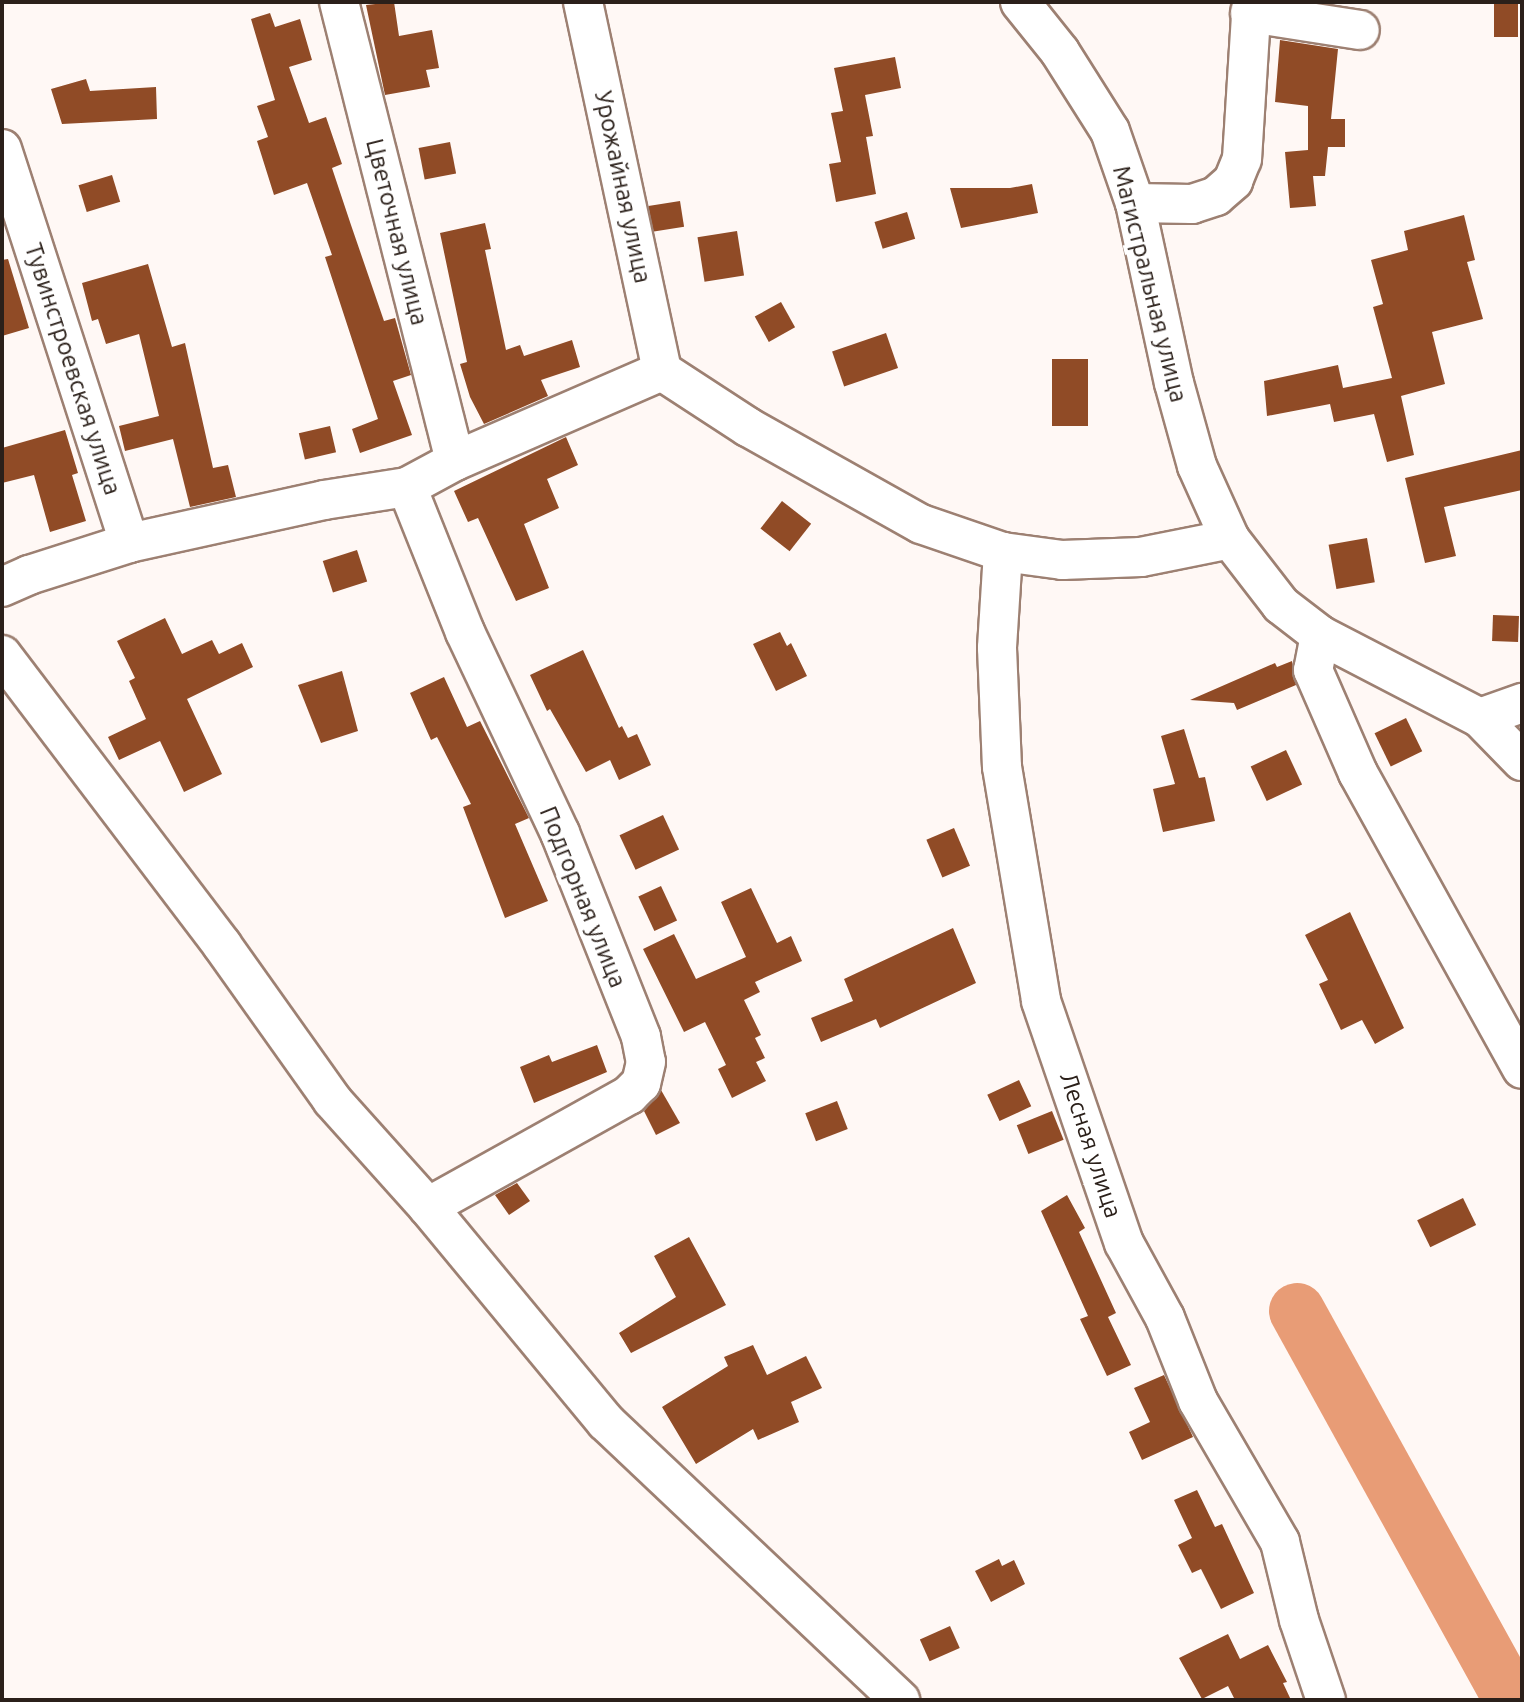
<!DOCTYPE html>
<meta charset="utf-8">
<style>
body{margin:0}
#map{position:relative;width:1524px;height:1702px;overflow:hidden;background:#fff8f5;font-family:Ubuntu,sans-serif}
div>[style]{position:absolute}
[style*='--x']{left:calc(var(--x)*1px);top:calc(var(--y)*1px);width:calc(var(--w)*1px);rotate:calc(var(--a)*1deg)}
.river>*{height:56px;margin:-28px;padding:0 28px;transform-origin:28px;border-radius:28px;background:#e89c76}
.building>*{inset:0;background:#904b26;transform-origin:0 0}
.roads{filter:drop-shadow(2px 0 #9d8072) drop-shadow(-2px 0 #9d8072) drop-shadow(0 2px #9d8072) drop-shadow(0 -2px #9d8072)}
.minor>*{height:38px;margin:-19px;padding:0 19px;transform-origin:19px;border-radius:19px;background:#fff}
span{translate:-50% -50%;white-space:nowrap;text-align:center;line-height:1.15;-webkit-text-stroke:8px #fff;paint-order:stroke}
.street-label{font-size:24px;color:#2b201a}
.frame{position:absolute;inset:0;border:4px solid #2b201a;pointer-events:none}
</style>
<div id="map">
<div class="river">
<div style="--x:1297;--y:1311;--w:444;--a:61.1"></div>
</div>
<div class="building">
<div style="clip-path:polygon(394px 2px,399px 36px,432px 30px,439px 68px,426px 70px,430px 87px,385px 95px,366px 5px)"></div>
<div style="left:1494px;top:2px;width:24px;height:35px"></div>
<div style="clip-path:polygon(270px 13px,275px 27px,300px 19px,312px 60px,289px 67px,309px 123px,326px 117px,342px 164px,332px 168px,351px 225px,384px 321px,395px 318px,411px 375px,393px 381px,412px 435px,360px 453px,352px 429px,378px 419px,325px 257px,332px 255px,307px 183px,274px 195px,257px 141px,268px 137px,257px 106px,275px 100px,251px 19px)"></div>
<div style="clip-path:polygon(1280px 40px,1338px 49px,1331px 119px,1345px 119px,1345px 147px,1328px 147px,1325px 176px,1313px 176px,1316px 206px,1290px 208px,1285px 152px,1308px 150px,1308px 106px,1275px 102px)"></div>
<div style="clip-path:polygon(895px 57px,901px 88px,865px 95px,873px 136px,866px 137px,876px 194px,836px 202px,829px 164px,841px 162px,831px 113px,843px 111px,834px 68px)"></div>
<div style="clip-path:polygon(86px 79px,90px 91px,156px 87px,157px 119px,62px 124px,51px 89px)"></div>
<div style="left:450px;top:142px;width:32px;height:32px;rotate:79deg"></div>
<div style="left:112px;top:175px;width:28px;height:35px;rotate:73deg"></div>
<div style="clip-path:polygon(1032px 184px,1038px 213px,961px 228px,950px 188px,1010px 188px)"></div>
<div style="left:680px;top:201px;width:26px;height:32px;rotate:81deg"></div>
<div style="left:907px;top:212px;width:28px;height:34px;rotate:73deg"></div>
<div style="clip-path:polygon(1464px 215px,1475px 260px,1467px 262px,1483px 319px,1432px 332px,1445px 384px,1401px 396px,1414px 455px,1387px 462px,1374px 414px,1334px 422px,1330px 404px,1267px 416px,1264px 381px,1338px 365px,1343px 388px,1392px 378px,1373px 307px,1383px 304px,1371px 260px,1408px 250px,1404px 231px)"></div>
<div style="clip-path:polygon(485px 223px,491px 249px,485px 250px,506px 350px,520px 345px,524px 356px,572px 340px,580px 367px,541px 380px,548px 396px,484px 424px,470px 397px,460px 364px,467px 362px,440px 233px)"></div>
<div style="left:737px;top:231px;width:45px;height:40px;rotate:81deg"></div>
<div style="clip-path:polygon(8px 259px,29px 328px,2px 336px,2px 260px)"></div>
<div style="clip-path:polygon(148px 264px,172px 347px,185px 343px,213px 468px,228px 465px,236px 497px,190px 507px,173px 439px,125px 451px,119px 426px,159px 416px,139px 334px,106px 344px,98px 319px,92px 321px,82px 283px)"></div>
<div style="left:781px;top:302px;width:29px;height:30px;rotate:61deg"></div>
<div style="left:886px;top:333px;width:37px;height:57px;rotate:71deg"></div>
<div style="left:1052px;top:359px;width:36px;height:67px"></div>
<div style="left:330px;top:426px;width:27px;height:32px;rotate:77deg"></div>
<div style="clip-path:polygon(65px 430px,78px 473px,72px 475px,86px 521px,50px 532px,34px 475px,2px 483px,2px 448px)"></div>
<div style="clip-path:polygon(566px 437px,578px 465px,547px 479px,559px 508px,524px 524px,549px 588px,516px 601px,478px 518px,468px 522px,454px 491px)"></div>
<div style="clip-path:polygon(1522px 450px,1522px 490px,1444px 507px,1456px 556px,1425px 563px,1405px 478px)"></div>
<div style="left:782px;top:501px;width:37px;height:35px;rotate:38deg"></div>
<div style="left:1367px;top:538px;width:45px;height:39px;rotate:80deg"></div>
<div style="left:357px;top:550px;width:33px;height:36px;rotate:72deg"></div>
<div style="left:1493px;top:615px;width:26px;height:26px;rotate:2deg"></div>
<div style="clip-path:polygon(165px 618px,182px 654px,212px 640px,219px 654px,242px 643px,253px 667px,187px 699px,222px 774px,184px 792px,160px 741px,119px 760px,108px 737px,146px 719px,129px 681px,135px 678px,117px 641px)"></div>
<div style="clip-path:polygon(780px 632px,787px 646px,791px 643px,807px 676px,776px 691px,753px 644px)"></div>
<div style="clip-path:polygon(583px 650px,619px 728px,622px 726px,628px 738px,637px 734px,651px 765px,619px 780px,610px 760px,586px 772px,550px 709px,547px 711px,530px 675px)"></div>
<div style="clip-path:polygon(1292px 661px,1296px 685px,1237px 710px,1234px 703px,1190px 700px,1275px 663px,1277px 667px)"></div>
<div style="clip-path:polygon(342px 671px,358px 731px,321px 743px,298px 685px)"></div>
<div style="clip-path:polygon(444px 677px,467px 727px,480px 721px,529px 818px,515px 824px,548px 901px,505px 918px,463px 807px,471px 804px,437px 737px,431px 740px,410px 693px)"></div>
<div style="left:1406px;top:718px;width:37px;height:35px;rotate:64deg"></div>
<div style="clip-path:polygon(1184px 729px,1199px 778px,1205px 777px,1215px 821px,1163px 832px,1153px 789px,1175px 784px,1161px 736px)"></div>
<div style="left:1286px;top:750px;width:38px;height:39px;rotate:65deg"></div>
<div style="left:663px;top:815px;width:38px;height:48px;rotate:65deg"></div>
<div style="left:954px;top:828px;width:41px;height:30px;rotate:67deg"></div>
<div style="left:661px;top:886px;width:38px;height:25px;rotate:65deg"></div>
<div style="clip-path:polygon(751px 888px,777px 943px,791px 936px,802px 961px,755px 982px,760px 992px,744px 1000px,761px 1035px,755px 1038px,765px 1058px,756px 1062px,766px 1081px,732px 1098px,718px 1069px,726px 1065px,705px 1022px,684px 1032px,643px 949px,674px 934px,696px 979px,746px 957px,721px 902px)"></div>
<div style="clip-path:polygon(1350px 912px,1404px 1028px,1375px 1044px,1362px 1020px,1341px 1030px,1319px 984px,1328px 980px,1305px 935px)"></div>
<div style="clip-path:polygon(953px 928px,976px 983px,880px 1028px,876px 1019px,821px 1042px,811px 1018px,853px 1001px,844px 979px)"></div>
<div style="clip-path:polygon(597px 1045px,607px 1072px,534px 1103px,520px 1067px,549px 1055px,552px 1062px)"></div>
<div style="left:1019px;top:1080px;width:29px;height:35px;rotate:65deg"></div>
<div style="clip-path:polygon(661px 1090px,680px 1123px,656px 1135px,644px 1111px)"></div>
<div style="left:837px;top:1101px;width:30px;height:34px;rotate:69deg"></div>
<div style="left:1052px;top:1111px;width:31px;height:38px;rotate:68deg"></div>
<div style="clip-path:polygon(517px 1183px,530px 1201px,509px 1215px,495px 1195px)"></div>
<div style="clip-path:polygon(1067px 1195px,1085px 1228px,1079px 1232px,1116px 1313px,1108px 1317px,1131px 1365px,1107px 1376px,1080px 1319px,1088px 1316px,1041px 1211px)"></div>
<div style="left:1463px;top:1198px;width:30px;height:51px;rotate:64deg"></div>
<div style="clip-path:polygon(689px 1237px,726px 1305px,631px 1353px,619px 1333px,676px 1297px,654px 1256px)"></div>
<div style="clip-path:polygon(753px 1345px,767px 1375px,806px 1356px,822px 1388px,791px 1402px,799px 1422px,758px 1440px,753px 1429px,696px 1464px,662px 1407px,728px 1366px,724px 1357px)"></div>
<div style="clip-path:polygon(1164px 1375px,1193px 1437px,1142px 1460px,1129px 1432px,1150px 1422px,1134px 1388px)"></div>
<div style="clip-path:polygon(1197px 1490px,1215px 1527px,1222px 1524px,1254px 1593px,1221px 1609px,1201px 1569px,1192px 1573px,1178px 1545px,1192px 1538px,1174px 1500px)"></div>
<div style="clip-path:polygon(999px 1559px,1002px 1566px,1014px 1560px,1025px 1584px,991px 1602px,975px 1571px)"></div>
<div style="left:950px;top:1626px;width:24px;height:33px;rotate:66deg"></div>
<div style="clip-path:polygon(1228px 1634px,1240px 1659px,1268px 1645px,1287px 1682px,1283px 1683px,1291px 1700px,1235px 1700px,1228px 1686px,1202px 1699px,1179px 1658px)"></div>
</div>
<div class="roads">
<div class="minor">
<div style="--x:339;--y:2;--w:473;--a:75.8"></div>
<div style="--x:583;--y:2;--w:377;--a:77.9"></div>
<div style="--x:1020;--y:2;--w:64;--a:51.3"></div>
<div style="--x:1060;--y:52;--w:93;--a:57.7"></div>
<div style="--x:1110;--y:131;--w:76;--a:70.9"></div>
<div style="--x:1135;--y:203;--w:184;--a:77.8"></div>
<div style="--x:1174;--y:383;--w:86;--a:74.5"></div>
<div style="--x:1197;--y:466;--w:80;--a:65.7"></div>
<div style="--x:1230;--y:539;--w:83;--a:52.3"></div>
<div style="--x:1281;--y:605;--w:49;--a:37.6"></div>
<div style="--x:1320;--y:635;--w:180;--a:27.4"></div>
<div style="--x:1480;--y:718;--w:60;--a:45.7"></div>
<div style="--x:1250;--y:13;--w:111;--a:8.8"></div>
<div style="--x:2;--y:149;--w:414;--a:72.1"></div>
<div style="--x:1135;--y:203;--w:57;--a:1"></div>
<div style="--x:1192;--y:204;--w:25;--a:-18"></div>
<div style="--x:1216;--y:196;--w:23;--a:-41"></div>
<div style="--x:1233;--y:181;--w:24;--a:-68"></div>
<div style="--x:1242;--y:159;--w:157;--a:-86.4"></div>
<div style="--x:407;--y:487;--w:156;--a:68.2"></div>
<div style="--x:465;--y:632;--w:222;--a:64.7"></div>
<div style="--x:560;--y:833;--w:219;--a:68.3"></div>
<div style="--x:641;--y:1037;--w:25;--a:79"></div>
<div style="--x:646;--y:1062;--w:22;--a:103"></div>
<div style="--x:641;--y:1083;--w:17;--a:135"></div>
<div style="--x:629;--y:1095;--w:230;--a:150.9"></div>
<div style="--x:1003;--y:552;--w:96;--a:93.6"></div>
<div style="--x:997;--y:648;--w:119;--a:87.6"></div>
<div style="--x:1002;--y:767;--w:237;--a:80.5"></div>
<div style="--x:1041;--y:1001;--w:256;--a:71.1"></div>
<div style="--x:1124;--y:1243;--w:85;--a:61.3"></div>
<div style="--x:1165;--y:1318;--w:89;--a:68.3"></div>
<div style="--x:1198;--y:1401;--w:163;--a:59.8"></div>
<div style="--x:1280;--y:1542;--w:80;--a:76.3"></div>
<div style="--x:1299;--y:1620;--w:84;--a:71.4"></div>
<div style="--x:2;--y:587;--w:30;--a:-24"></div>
<div style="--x:29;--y:575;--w:105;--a:-17.7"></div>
<div style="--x:129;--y:543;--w:200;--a:-12.4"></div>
<div style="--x:324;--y:500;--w:84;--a:-8.9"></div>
<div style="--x:407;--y:487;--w:55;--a:-28.4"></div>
<div style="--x:455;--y:461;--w:226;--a:-23.5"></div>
<div style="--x:662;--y:371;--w:103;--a:33.1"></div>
<div style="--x:748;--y:427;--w:198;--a:29.3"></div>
<div style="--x:921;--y:524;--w:87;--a:18.9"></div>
<div style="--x:1003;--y:552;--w:60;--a:7.7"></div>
<div style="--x:1062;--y:560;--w:79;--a:-2.2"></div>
<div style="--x:1141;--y:557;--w:91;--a:-11.4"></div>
<div style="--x:1320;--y:635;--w:36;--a:101"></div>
<div style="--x:1313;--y:670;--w:112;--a:66.4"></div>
<div style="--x:1358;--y:773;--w:338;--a:61"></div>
<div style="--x:2;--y:655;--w:364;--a:52.8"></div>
<div style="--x:222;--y:945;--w:190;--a:54.6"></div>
<div style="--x:332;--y:1100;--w:144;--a:48.1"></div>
<div style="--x:428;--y:1207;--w:279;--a:50.4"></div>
<div style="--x:606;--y:1422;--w:405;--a:43.4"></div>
<div style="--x:1480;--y:718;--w:45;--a:-19.7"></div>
</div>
</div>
<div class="street-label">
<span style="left:623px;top:187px;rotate:78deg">Урожайная улица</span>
<span style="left:397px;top:232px;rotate:76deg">Цветочная улица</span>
<span style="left:1150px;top:284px;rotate:76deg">Магистральная улица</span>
<span style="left:73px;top:369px;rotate:72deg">Тувинстроевская улица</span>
<span style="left:583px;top:897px;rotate:68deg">Подгорная улица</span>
<span style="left:1091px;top:1145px;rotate:72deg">Лесная улица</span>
</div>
<div class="frame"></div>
</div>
